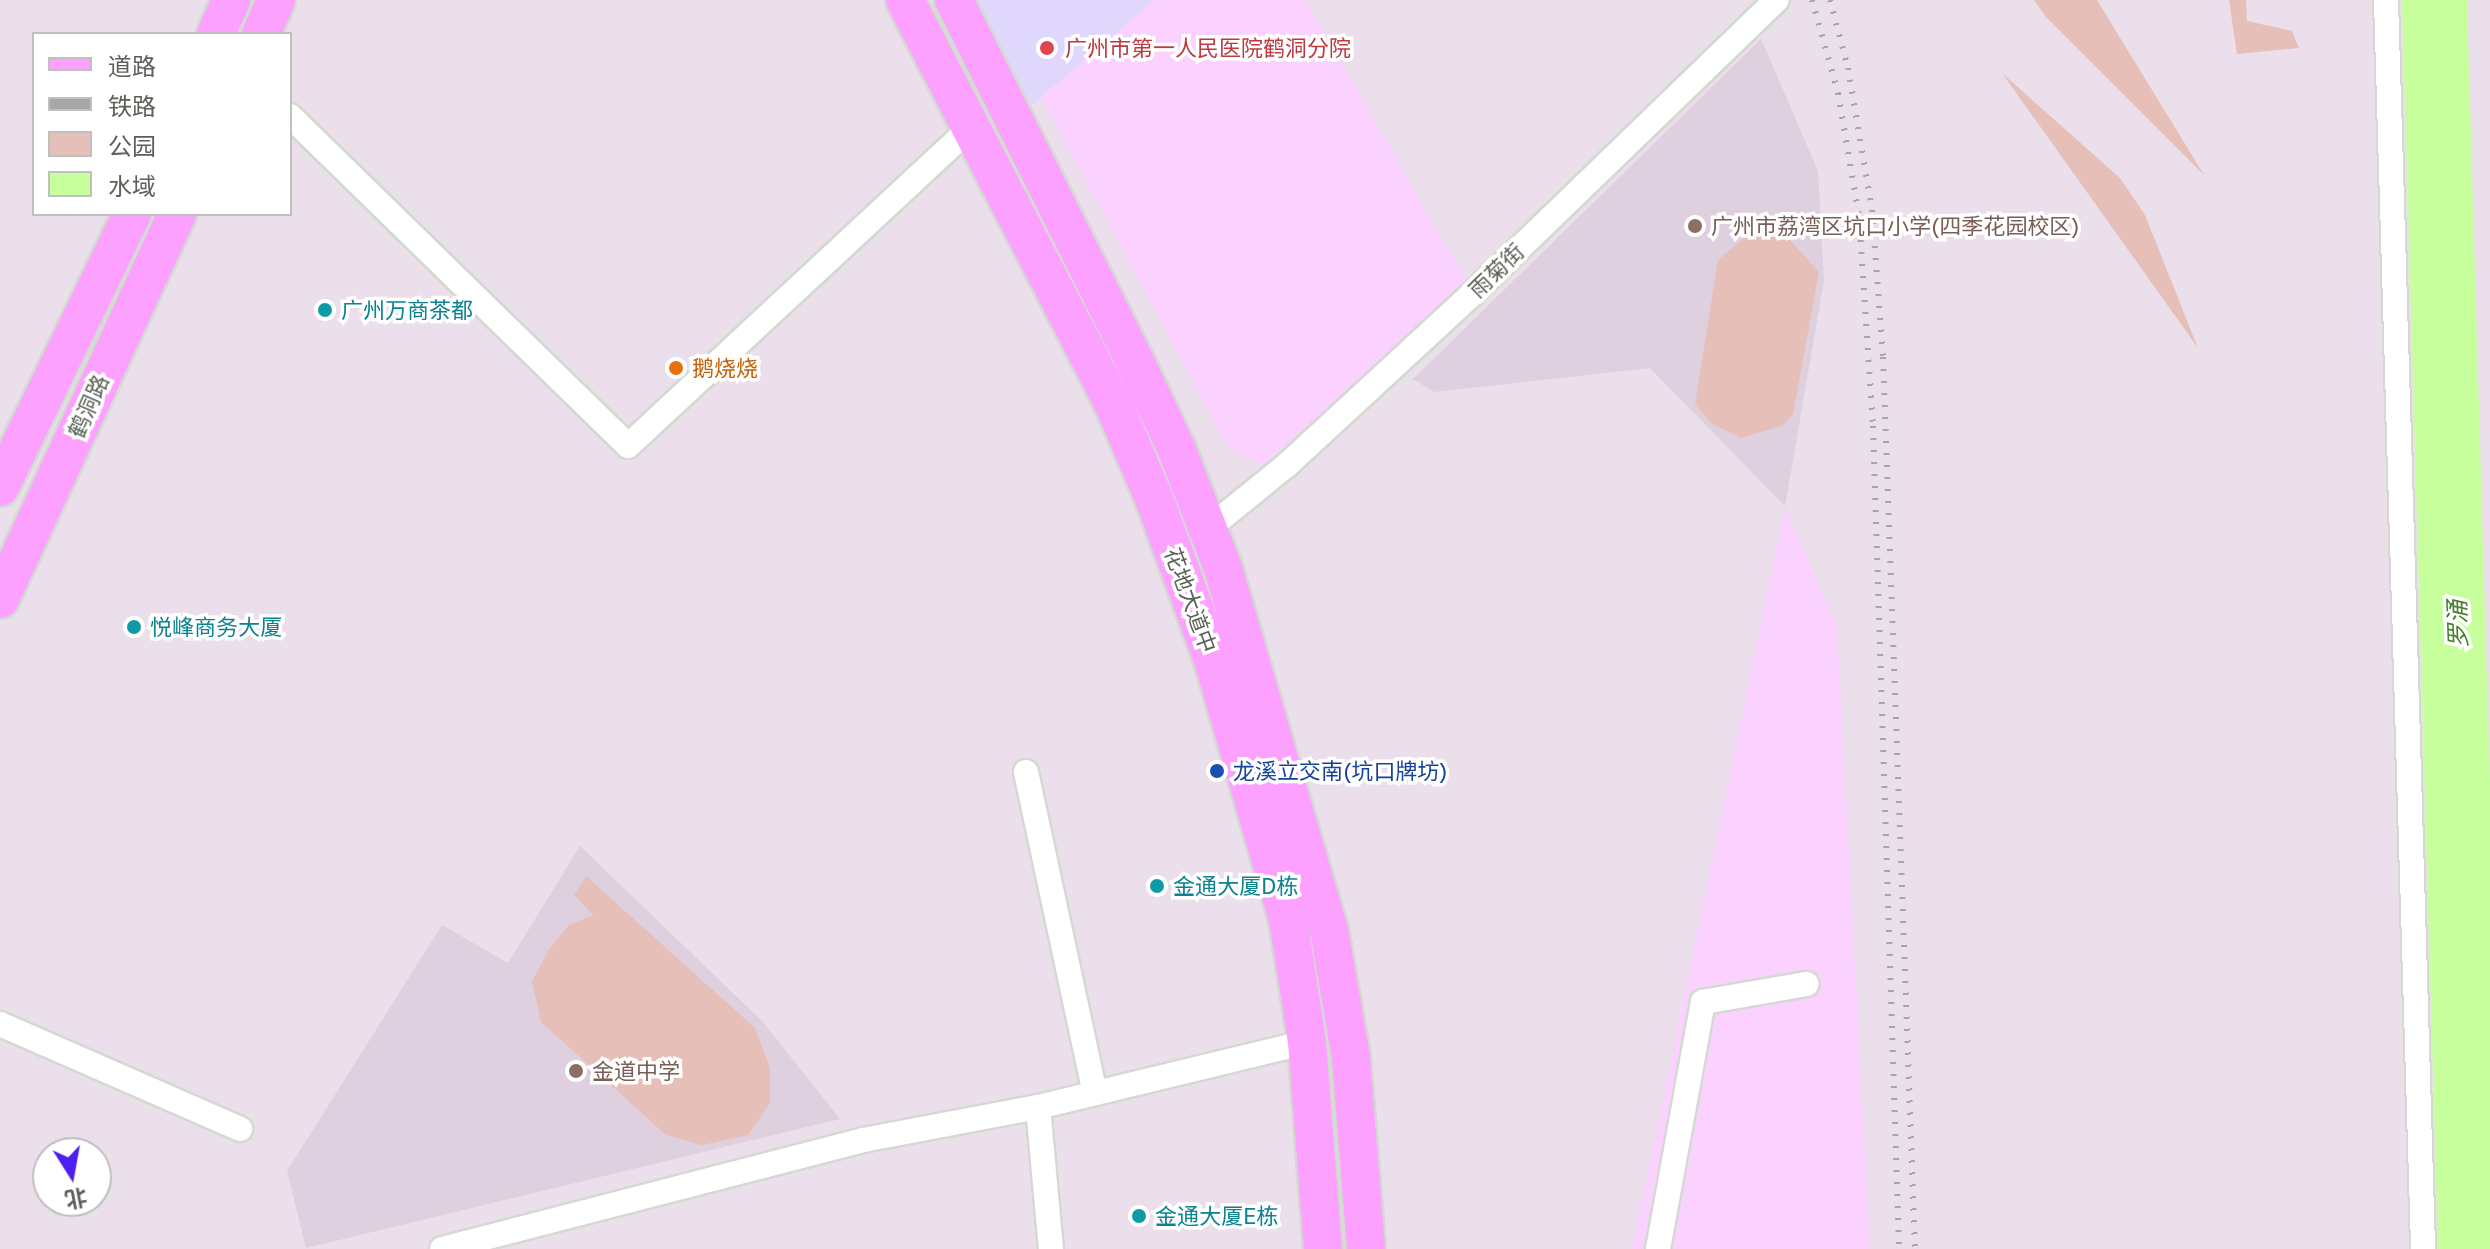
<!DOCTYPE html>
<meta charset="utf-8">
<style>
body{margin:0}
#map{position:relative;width:2490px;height:1249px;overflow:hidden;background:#ebdfec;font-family:"Golos Text","Noto Sans SC",sans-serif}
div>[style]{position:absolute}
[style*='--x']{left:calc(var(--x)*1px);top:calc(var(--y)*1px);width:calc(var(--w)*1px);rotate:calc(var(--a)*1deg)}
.commercial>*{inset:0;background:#fad1ff}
.education>*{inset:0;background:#ded0de}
.medical>*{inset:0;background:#e0d8fc}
.green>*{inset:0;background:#e6bfb9}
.water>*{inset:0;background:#c7ff9c}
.roads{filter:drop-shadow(2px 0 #d4dad2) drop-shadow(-2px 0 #d4dad2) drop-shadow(0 2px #d4dad2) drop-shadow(0 -2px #d4dad2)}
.street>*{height:24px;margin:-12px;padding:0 12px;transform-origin:12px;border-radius:12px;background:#fff}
.primary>*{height:38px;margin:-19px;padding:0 19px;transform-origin:19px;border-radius:19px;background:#fca1ff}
.rail>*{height:6px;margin-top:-3px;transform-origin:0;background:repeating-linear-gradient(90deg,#a5a7a4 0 2px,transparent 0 12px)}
.dots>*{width:22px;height:22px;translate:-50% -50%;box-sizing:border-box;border:4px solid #fff;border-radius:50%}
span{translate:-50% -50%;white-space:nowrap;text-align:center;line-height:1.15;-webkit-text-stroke:7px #fff;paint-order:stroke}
.health-label{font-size:22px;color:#be3a42}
.left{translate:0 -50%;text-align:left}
.education-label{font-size:22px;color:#785e54}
.street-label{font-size:22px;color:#5b6158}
.culture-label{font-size:22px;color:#0d838f}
.food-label{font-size:22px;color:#c56008}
.transit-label{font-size:22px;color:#164399}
.water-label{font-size:24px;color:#477f29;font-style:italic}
.legend{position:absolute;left:32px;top:32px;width:260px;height:184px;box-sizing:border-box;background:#fff;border:2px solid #bdc0bc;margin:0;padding:10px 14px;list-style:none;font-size:24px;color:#5b6158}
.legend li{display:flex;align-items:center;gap:16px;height:40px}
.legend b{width:40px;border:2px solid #bdc0bc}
.north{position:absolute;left:32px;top:1137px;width:80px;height:80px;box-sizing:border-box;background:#fff;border:2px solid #bdc0bc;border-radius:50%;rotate:169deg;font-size:22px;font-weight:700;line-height:32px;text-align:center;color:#5b6158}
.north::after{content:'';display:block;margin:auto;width:28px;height:36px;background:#4c1ff2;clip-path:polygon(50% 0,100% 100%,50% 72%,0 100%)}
</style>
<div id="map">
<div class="commercial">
<div style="clip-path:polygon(1154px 0,1306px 0,1466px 281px,1266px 466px,1229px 449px,1041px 97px)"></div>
<div style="clip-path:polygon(1785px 506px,1837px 628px,1870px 1249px,1632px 1249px)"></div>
</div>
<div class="education">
<div style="clip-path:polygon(1761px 39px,1818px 171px,1824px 281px,1785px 506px,1650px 368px,1434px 392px,1413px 379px)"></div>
<div style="clip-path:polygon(580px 846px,763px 1022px,840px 1119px,306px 1248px,287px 1171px,442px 925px,508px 963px)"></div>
</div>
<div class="medical">
<div style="clip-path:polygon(971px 0,1154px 0,1027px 109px)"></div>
</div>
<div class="green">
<div style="clip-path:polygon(2034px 0,2097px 0,2204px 175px,2046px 17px)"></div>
<div style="clip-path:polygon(2229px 0,2246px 0,2247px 21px,2292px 31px,2299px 48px,2237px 54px)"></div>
<div style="clip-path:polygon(2002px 73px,2120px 178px,2145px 215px,2198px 348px)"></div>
<div style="clip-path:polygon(1769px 233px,1790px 240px,1819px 272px,1793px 414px,1782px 426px,1741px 438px,1712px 424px,1695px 404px,1718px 260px,1744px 238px)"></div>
<div style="clip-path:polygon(586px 876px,755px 1028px,770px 1068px,770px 1103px,748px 1135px,702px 1145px,666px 1135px,541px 1022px,532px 981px,550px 948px,569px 925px,593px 915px,574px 895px)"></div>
</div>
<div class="water">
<div style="clip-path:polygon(2402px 0,2467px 0,2490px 788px,2490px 1249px,2438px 1249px)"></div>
</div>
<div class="roads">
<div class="street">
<div style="--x:2386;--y:0;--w:1250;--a:88.3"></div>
<div style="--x:290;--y:116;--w:472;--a:44.3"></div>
<div style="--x:628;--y:446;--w:468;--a:-42.9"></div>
<div style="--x:1208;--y:529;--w:103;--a:-39.1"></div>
<div style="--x:1288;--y:464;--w:248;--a:-42.7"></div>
<div style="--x:1470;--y:296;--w:426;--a:-44"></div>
<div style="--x:1026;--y:772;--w:328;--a:77.9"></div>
<div style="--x:0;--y:1024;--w:262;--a:23.6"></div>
<div style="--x:1038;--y:1107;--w:143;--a:84.8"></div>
<div style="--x:442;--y:1249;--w:435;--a:-14.5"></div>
<div style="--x:863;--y:1140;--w:178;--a:-10.7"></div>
<div style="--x:1038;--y:1107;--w:277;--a:-13.6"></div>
<div style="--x:1658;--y:1249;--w:251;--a:-79.7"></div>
<div style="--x:1703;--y:1002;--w:105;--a:-9.9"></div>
</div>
<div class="primary">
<div style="--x:905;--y:0;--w:454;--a:62.7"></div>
<div style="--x:1113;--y:403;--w:107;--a:66.8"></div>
<div style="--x:1155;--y:501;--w:169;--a:70"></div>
<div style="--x:1213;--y:660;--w:270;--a:73.9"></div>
<div style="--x:1288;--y:919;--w:124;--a:81.2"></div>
<div style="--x:1307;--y:1042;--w:208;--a:85.6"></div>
<div style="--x:954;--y:0;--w:402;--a:63.4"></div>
<div style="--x:1134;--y:359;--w:101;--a:64.7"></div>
<div style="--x:1177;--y:450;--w:127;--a:68.7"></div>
<div style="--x:1223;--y:568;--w:377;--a:73.7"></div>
<div style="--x:1329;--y:930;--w:130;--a:80.2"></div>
<div style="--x:1351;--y:1058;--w:192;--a:85.5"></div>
<div style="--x:216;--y:34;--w:37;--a:-66"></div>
<div style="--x:261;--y:34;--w:37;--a:-66"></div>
<div style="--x:0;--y:487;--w:303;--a:-64.2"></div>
<div style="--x:0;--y:599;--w:424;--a:-65.3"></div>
</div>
</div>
<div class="rail">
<div style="--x:1812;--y:0;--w:97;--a:74.4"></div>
<div style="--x:1838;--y:93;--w:125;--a:80.3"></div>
<div style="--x:1859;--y:216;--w:210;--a:86.2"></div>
<div style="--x:1873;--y:426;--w:823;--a:88.19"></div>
<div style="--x:1830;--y:0;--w:70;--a:75.2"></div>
<div style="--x:1848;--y:68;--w:144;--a:80.4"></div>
<div style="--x:1872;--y:210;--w:147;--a:85.7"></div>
<div style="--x:1883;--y:357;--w:893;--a:87.95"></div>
</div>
<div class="dots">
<div style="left:1047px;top:48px;background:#e0444e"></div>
<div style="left:1695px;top:226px;background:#8d6e63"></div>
<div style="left:325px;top:310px;background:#0f9aa8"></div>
<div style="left:676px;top:368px;background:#e8710a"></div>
<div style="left:134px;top:627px;background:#0f9aa8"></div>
<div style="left:1217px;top:771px;background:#1a4fb4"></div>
<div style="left:1157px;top:886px;background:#0f9aa8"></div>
<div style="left:576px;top:1071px;background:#8d6e63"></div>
<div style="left:1139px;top:1216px;background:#0f9aa8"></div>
</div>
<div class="health-label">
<span class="left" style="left:1065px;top:48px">广州市第一人民医院鹤洞分院</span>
</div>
<div class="education-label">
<span class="left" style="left:1711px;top:226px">广州市荔湾区坑口小学(四季花园校区)</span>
<span class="left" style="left:592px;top:1071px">金道中学</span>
</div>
<div class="street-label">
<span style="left:1496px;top:270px;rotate:-44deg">雨菊街</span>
<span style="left:88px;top:406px;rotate:-66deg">鹤洞路</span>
<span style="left:1191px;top:600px;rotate:70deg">花地大道中</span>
</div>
<div class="culture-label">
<span class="left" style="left:341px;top:310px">广州万商茶都</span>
<span class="left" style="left:150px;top:627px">悦峰商务大厦</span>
<span class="left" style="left:1173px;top:886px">金通大厦D栋</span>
<span class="left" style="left:1155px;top:1216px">金通大厦E栋</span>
</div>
<div class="food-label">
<span class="left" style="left:692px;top:368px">鹅烧烧</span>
</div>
<div class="transit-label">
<span class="left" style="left:1233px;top:771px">龙溪立交南(坑口牌坊)</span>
</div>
<div class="water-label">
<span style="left:2457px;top:624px;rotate:-92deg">罗涌</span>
</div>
<ul class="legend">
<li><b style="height:10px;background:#fca1ff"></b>道路</li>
<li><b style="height:10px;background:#a5a7a4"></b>铁路</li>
<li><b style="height:22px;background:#e6bfb9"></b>公园</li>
<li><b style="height:22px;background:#c7ff9c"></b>水域</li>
</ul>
<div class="north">北</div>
</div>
